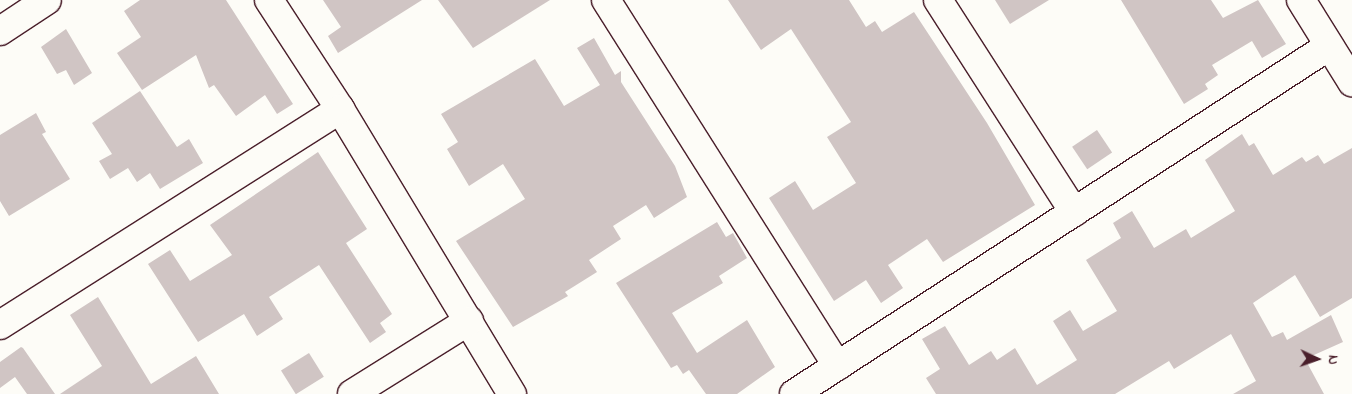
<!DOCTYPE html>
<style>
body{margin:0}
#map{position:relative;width:1352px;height:394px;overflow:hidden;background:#fdfcf7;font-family:"Indie Flower",sans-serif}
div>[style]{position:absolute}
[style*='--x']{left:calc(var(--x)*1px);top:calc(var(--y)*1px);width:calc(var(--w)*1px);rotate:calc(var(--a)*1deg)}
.building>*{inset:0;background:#d0c5c4;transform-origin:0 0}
.roads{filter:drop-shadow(1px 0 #4a1f2b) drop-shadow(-1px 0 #4a1f2b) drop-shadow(0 1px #4a1f2b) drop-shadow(0 -1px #4a1f2b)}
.street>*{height:28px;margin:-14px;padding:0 14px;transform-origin:14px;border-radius:14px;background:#fdfcf7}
span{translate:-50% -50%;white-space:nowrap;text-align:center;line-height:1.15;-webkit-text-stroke:5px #fdfcf7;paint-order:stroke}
.north{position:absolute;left:1292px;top:334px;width:50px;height:50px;-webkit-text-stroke:4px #fdfcf7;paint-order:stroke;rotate:93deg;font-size:14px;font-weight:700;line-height:20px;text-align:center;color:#4a1f2b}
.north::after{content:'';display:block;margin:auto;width:18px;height:22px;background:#4a1f2b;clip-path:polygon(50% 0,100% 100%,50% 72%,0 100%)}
</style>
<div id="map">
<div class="building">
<div style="clip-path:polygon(140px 0,226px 0,293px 104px,277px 114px,265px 95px,236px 116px,214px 85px,209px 88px,196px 55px,142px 90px,117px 53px,141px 37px,124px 11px)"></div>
<div style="clip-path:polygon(323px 0,422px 0,338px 53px,328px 36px,341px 27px)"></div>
<div style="clip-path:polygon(438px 0,550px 0,473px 48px)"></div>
<div style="clip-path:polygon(728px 0,849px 0,866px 27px,875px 21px,882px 32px,914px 12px,987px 123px,1035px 205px,943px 262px,927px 239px,888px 265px,903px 288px,881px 303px,866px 280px,834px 301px,769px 198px,795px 181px,813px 210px,856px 183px,827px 137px,851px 122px,791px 29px,761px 50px)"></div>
<div style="clip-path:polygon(995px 0,1049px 0,1010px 24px)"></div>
<div style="clip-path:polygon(1121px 0,1211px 0,1223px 18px,1258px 0,1286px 44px,1262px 58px,1252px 41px,1212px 65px,1218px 75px,1205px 84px,1208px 89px,1184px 104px)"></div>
<div style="clip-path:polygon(66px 29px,92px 73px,74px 85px,66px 70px,57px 74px,41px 47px)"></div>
<div style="clip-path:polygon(594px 38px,615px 75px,621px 71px,621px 82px,675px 166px,687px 197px,654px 218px,646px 205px,613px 226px,621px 239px,589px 260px,597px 272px,565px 292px,568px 296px,513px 327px,456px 241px,525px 199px,503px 164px,469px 186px,447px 149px,458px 142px,441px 114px,535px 59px,564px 106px,600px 85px,577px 48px)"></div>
<div style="clip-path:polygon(140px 91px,177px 147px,189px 139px,203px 163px,160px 189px,150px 173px,137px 182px,128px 168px,110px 179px,99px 161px,112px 154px,92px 123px)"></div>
<div style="clip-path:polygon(36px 113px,46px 132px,42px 134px,70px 179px,9px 216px,0 201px,0 135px)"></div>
<div style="left:1097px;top:130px;width:27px;height:30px;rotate:56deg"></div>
<div style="clip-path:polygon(1242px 134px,1249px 146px,1254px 143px,1273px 175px,1302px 157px,1306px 162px,1318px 155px,1324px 164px,1352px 148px,1352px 298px,1320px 317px,1295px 275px,1253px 303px,1272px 337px,1283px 332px,1287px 340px,1331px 315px,1343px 342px,1305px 359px,1324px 394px,1233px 394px,1256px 381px,1231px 334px,1174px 369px,1169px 361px,1115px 394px,936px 394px,926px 378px,940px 369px,922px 339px,945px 326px,969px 365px,991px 351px,997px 360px,1015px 348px,1037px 385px,1077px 360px,1053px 321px,1070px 310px,1083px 331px,1117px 311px,1086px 260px,1121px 238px,1113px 223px,1132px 211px,1154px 248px,1186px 229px,1191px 238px,1235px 211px,1205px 160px)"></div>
<div style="clip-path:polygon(318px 152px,367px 229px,346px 243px,392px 314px,380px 323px,386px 332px,370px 343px,319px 265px,269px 297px,283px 319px,257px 336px,244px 314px,198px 342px,148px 264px,170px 250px,190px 281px,232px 255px,210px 225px)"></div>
<div style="clip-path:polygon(717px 222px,726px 237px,733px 233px,747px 258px,719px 276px,723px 283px,672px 313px,697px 353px,747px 320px,775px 367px,737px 394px,706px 394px,689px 370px,683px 374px,677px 365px,671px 368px,616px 283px)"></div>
<div style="clip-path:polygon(98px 297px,151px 384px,196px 356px,219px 394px,60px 394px,102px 366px,70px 315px)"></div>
<div style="clip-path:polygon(21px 347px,23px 348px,55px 394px,27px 394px,15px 377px,0 388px,0 362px)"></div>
<div style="left:309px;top:353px;width:28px;height:33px;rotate:58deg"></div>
</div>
<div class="roads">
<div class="street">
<div style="--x:269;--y:0;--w:130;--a:56.9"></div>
<div style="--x:340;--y:109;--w:333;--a:58.9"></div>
<div style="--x:606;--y:0;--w:433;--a:57.7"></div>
<div style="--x:938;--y:0;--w:252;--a:57.3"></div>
<div style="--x:1301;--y:0;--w:97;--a:58.1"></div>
<div style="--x:0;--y:31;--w:56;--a:-33.4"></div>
<div style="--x:0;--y:325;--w:403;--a:-32.4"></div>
<div style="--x:352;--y:394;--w:138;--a:-32"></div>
<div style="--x:794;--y:394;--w:638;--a:-33.04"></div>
</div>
</div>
<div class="north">N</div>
</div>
